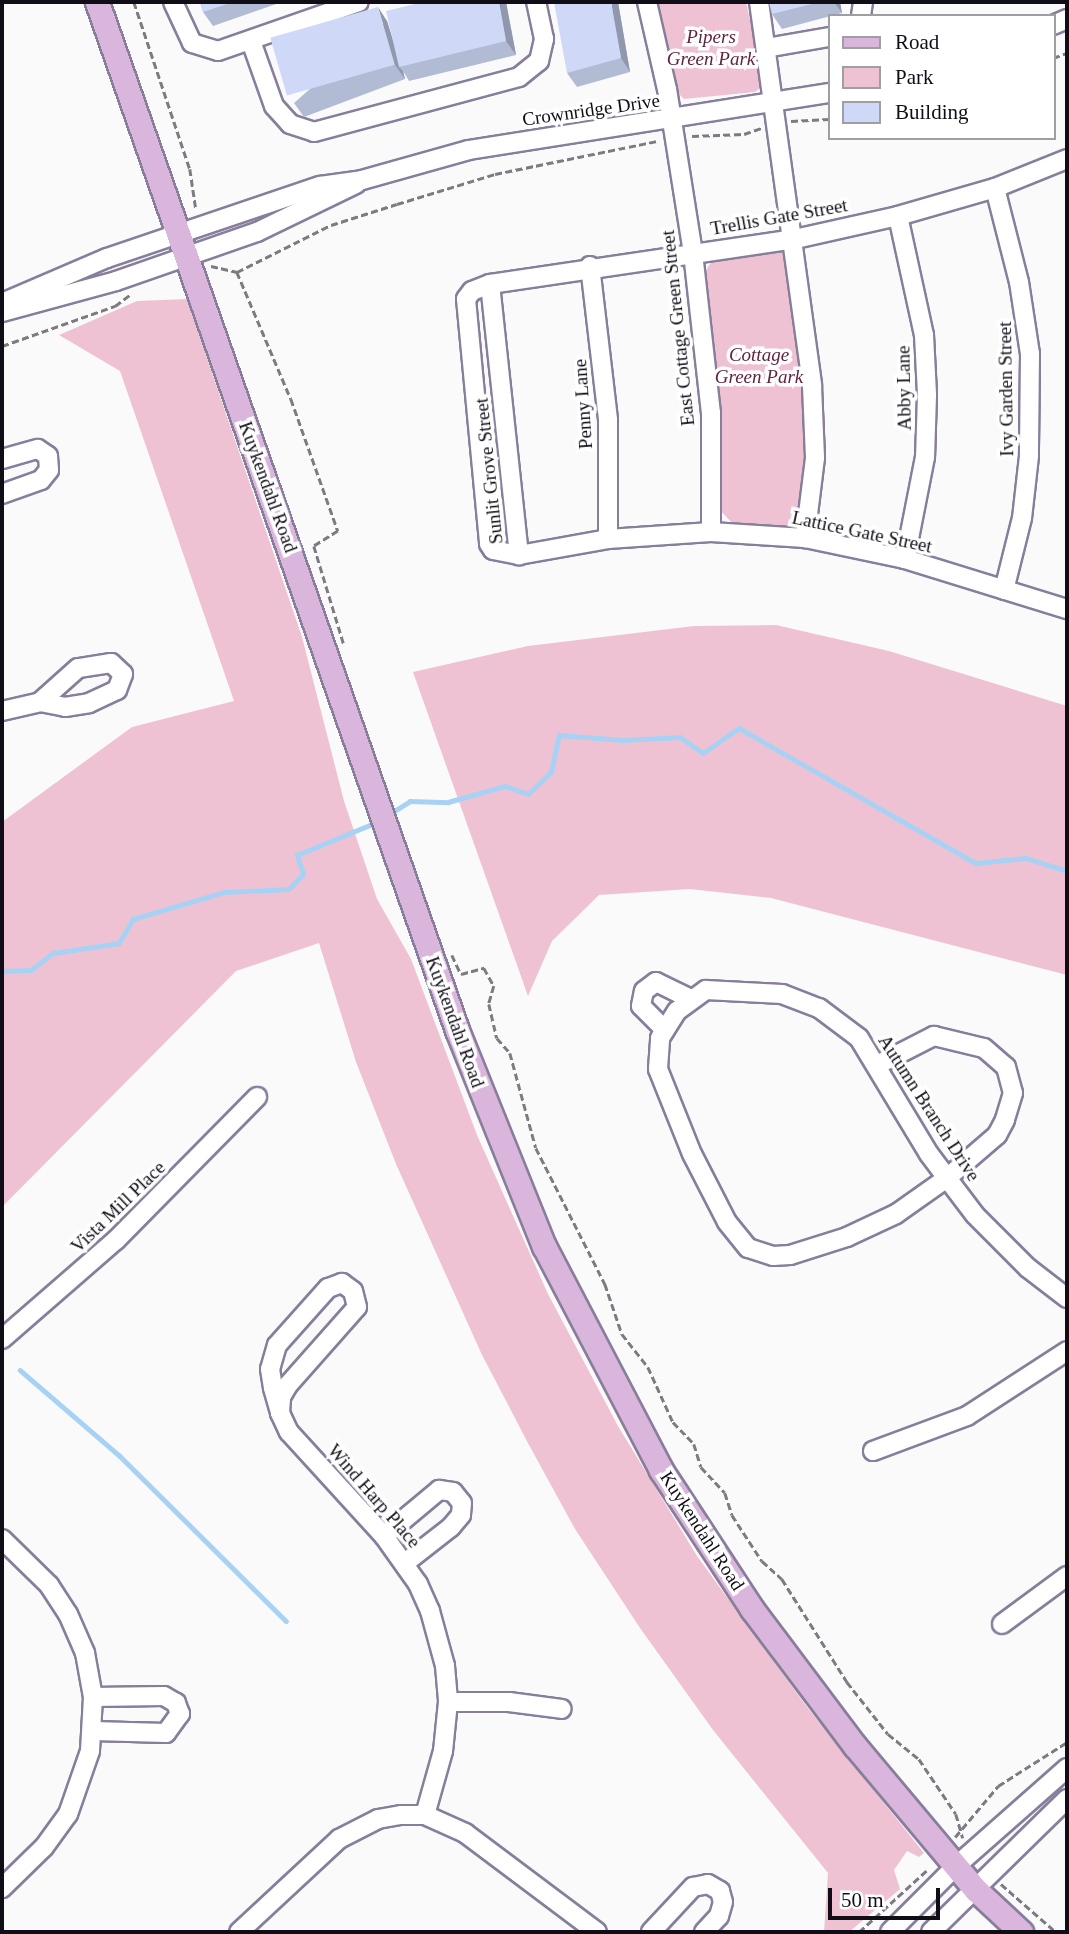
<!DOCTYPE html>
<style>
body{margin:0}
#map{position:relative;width:1069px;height:1934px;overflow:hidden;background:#fafafa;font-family:"Times New Roman",serif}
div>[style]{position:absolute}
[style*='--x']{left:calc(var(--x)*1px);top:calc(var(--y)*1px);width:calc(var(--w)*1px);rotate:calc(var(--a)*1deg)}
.green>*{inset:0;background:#efc2d3}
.stream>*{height:4.5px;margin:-2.25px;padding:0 2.25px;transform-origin:2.25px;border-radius:2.25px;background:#a8d2f4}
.path>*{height:2.5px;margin-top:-1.25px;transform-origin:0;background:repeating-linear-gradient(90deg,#7d7b81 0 7px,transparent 0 10.5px)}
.roads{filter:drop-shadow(2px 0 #877e9b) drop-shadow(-2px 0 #877e9b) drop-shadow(0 2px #877e9b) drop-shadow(0 -2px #877e9b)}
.minor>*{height:18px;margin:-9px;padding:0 9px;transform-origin:9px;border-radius:9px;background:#fff}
.major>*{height:23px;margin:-11.5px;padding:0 11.5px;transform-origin:11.5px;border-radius:11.5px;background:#dbb6dc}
.wall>*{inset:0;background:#b2bbd4}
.shaded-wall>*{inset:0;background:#9198ad}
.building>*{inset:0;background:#cfd9f7;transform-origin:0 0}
span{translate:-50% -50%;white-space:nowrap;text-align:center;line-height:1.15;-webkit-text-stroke:7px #fff;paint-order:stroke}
.park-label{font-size:19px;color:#602340;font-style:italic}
.street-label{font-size:19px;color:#100d17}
.frame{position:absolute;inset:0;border:4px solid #100d17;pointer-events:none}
.legend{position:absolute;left:828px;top:14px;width:228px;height:126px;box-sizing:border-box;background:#fff;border:2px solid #9f9ea2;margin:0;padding:9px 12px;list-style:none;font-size:21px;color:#100d17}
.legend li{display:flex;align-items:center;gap:14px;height:35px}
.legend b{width:35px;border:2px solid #9f9ea2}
.scale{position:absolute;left:828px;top:1888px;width:112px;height:32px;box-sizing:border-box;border:4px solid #100d17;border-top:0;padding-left:9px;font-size:21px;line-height:24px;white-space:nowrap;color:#100d17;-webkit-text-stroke:5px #fff;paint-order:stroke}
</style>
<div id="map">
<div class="green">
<div style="clip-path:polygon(657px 2px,746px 2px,764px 85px,755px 92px,684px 99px,676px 91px)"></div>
<div style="clip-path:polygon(777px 248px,793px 263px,804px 364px,809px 478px,800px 519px,790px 526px,732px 523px,720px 510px,719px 408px,704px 273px,714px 258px)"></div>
<div style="clip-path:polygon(187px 299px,302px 637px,344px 801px,377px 899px,411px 959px,477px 1135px,548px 1294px,618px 1426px,697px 1556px,807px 1707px,924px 1853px,919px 1857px,907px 1851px,894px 1870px,900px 1889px,849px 1932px,824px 1932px,828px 1873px,713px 1730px,640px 1628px,575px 1529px,529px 1445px,482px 1355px,396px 1164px,356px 1062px,319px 943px,236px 971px,2px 1207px,2px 822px,132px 727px,234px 701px,120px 371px,59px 335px,137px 301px)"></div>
<div style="clip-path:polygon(776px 625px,889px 651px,1067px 706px,1067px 975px,771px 898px,690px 889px,599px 895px,552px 941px,528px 996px,413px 672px,528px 646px,694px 626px)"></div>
</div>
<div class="stream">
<div style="--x:388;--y:815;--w:26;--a:-32"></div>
<div style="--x:410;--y:801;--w:38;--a:2"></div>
<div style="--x:448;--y:802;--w:59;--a:-15.7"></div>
<div style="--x:505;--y:786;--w:24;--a:19"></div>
<div style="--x:528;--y:794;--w:32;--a:-44"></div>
<div style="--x:551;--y:772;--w:38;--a:-78"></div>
<div style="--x:559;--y:735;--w:64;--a:4.5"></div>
<div style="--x:623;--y:740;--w:57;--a:-3"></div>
<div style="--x:680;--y:737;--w:28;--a:35"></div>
<div style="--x:703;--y:753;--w:44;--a:-34.8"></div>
<div style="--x:739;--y:728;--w:273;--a:29.7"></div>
<div style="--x:976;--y:863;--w:50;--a:-5.7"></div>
<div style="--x:1026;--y:858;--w:43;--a:17.6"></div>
<div style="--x:2;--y:971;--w:29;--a:-2"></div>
<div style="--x:31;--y:970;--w:28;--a:-38"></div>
<div style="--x:53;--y:953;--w:67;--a:-8.6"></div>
<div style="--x:119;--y:943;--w:28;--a:-60"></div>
<div style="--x:133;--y:919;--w:95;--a:-16.5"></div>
<div style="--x:224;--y:892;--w:65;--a:-2.6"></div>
<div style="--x:289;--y:889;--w:21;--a:-47"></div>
<div style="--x:303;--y:874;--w:20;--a:-108"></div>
<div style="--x:297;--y:855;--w:87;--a:-22.4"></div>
<div style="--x:20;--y:1370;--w:132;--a:40.7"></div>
<div style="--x:120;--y:1456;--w:234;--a:44.8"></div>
</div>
<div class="path">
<div style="--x:134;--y:2;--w:176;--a:71.5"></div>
<div style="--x:190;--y:169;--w:40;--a:81.5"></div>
<div style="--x:1053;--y:58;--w:15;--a:-20"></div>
<div style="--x:791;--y:121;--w:38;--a:-3"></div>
<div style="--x:692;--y:136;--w:52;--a:-2.2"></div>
<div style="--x:744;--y:134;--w:18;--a:-19"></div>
<div style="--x:211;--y:266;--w:27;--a:13"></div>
<div style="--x:237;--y:272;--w:105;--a:-26.6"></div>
<div style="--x:331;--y:225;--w:69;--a:-17.7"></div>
<div style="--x:397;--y:204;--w:102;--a:-17"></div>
<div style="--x:495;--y:174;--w:165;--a:-11.5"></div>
<div style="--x:237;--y:272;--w:138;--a:67"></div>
<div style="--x:291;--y:399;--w:140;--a:70.4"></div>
<div style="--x:338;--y:531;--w:28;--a:148"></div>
<div style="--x:314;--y:546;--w:103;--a:73.1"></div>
<div style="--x:2;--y:346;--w:120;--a:-19.5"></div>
<div style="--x:115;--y:306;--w:20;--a:-37"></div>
<div style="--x:452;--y:955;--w:21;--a:65"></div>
<div style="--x:461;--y:974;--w:24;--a:-15"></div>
<div style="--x:484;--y:968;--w:21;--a:61"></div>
<div style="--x:494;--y:986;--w:19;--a:106"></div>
<div style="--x:489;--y:1004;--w:35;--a:77"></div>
<div style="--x:497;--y:1038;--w:20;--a:49"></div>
<div style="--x:510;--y:1053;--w:98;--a:74.7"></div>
<div style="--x:536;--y:1148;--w:153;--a:63.1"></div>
<div style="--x:605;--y:1284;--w:53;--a:71.2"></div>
<div style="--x:622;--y:1334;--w:42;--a:51.8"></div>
<div style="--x:648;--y:1367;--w:60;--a:65.6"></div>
<div style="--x:673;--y:1422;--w:30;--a:46"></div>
<div style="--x:694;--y:1444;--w:24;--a:73"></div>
<div style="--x:701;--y:1467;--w:35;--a:47"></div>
<div style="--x:725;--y:1493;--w:23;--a:72"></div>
<div style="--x:732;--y:1515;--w:55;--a:56.9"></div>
<div style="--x:762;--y:1561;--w:27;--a:42"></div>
<div style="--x:782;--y:1579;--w:122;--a:57.7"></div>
<div style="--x:847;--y:1682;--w:66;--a:51.7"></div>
<div style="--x:888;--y:1734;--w:40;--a:39"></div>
<div style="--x:919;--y:1759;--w:66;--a:56.1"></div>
<div style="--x:956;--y:1814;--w:25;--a:74"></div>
<div style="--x:955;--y:1837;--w:67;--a:-49.9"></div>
<div style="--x:998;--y:1786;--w:82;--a:-32.5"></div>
<div style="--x:1001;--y:1884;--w:73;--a:41.1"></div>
<div style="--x:859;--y:1932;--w:91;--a:-42.3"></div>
</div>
<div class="roads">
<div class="minor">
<div style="--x:173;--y:2;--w:45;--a:65.1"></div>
<div style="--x:192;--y:43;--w:27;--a:17"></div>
<div style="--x:218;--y:51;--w:149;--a:-19.2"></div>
<div style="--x:647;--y:2;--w:89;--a:77.1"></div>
<div style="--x:667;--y:89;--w:166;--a:81"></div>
<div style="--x:693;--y:253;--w:161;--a:83.6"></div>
<div style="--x:711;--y:413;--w:119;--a:90"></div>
<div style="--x:759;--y:2;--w:388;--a:82.1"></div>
<div style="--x:812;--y:386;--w:72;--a:87.6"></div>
<div style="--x:815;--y:458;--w:81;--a:97.1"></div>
<div style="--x:861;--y:16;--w:14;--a:-82"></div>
<div style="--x:1053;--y:25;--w:15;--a:-23"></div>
<div style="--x:251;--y:41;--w:69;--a:70.5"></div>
<div style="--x:274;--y:106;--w:24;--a:48"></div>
<div style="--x:290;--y:124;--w:25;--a:18"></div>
<div style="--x:314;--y:132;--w:212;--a:-15"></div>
<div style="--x:519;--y:77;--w:26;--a:-39"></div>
<div style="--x:539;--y:61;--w:23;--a:-77"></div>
<div style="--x:544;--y:39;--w:38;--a:-102"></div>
<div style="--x:766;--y:48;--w:64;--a:-9.9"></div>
<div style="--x:1067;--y:159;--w:78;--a:158.1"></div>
<div style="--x:995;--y:188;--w:101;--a:163.9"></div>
<div style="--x:898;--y:216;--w:106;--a:167.4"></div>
<div style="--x:795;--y:239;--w:308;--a:171.6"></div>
<div style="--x:490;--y:284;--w:19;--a:159"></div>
<div style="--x:472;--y:291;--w:10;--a:127"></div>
<div style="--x:466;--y:299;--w:246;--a:84.6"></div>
<div style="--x:489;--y:544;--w:7;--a:56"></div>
<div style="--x:493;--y:550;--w:26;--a:11"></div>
<div style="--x:519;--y:555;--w:90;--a:-10.2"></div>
<div style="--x:608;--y:539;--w:103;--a:-3.9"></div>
<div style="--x:711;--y:532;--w:94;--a:3.7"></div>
<div style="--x:805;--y:538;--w:102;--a:11.9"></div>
<div style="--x:905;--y:559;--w:170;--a:17.2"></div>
<div style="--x:995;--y:188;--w:97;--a:75.7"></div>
<div style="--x:1019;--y:282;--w:73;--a:81.3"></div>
<div style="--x:1030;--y:354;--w:102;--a:90.6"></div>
<div style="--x:1029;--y:456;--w:62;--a:96.4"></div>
<div style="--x:1022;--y:518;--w:74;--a:104"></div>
<div style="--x:898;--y:216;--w:122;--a:77.7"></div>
<div style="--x:924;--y:335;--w:60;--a:87.1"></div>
<div style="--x:927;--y:395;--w:62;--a:91.8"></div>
<div style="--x:925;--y:457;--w:104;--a:101.1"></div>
<div style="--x:590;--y:266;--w:155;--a:83.3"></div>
<div style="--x:608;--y:420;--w:119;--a:90"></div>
<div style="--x:490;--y:284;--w:273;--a:83.9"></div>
<div style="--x:2;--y:303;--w:114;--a:-23.2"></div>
<div style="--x:107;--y:258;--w:225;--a:-18.7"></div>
<div style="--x:320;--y:186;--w:42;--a:-8.1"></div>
<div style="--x:362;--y:180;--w:111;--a:-15.7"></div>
<div style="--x:469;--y:150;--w:364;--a:-9"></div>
<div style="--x:2;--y:312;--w:118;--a:-15.2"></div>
<div style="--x:116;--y:281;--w:149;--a:-19.2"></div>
<div style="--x:257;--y:232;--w:110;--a:-25.9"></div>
<div style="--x:2;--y:459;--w:37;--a:-16"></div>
<div style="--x:38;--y:449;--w:12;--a:35"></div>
<div style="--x:48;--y:456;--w:14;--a:86"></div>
<div style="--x:49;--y:470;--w:13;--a:129"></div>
<div style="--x:41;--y:480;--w:41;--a:160.3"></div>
<div style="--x:2;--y:711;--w:39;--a:-13"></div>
<div style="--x:40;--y:702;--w:25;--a:11"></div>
<div style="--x:65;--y:707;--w:24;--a:-9"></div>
<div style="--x:89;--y:703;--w:31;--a:-25"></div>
<div style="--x:117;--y:690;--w:17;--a:-69"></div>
<div style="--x:123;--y:674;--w:16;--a:-137"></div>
<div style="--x:111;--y:663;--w:33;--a:171"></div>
<div style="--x:78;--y:668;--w:51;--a:138.2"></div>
<div style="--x:665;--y:1030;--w:34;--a:-135"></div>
<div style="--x:641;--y:1006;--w:15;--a:-79"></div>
<div style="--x:644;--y:991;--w:15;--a:-37"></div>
<div style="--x:656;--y:982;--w:39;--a:26"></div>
<div style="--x:879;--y:1064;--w:62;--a:-27"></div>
<div style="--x:934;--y:1036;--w:51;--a:13.5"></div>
<div style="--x:984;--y:1048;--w:29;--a:41"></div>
<div style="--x:1006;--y:1067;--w:27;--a:75"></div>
<div style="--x:1013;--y:1093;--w:28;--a:107"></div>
<div style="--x:1005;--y:1120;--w:17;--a:118"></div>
<div style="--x:997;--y:1135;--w:66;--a:139.3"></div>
<div style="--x:947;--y:1178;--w:62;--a:144.8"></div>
<div style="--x:896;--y:1214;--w:54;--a:154.9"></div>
<div style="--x:847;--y:1237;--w:60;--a:162.5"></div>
<div style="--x:790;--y:1255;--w:17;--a:177"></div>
<div style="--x:773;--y:1256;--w:26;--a:-162"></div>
<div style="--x:748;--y:1248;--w:33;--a:-129"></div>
<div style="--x:727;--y:1222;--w:76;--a:-117.2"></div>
<div style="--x:692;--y:1154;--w:92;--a:-111.8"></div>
<div style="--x:658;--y:1069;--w:31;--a:-86"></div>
<div style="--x:660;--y:1038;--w:32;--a:-58"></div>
<div style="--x:677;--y:1011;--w:36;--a:-36"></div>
<div style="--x:706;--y:990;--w:76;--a:3"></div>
<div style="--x:782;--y:994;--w:40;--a:21"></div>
<div style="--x:819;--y:1008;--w:50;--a:36.9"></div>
<div style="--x:859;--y:1038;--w:135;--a:58.9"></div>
<div style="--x:929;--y:1154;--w:30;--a:53"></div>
<div style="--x:947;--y:1178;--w:46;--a:52.9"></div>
<div style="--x:975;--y:1215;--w:75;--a:45"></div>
<div style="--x:1028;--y:1268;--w:49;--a:37.6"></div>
<div style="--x:2;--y:1339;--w:151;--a:-41"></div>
<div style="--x:116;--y:1240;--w:201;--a:-45.4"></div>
<div style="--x:280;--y:1413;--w:16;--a:-86"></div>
<div style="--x:281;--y:1397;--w:14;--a:-60"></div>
<div style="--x:288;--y:1385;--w:104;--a:-48.5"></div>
<div style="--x:357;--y:1307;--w:16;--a:-104"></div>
<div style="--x:353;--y:1291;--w:14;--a:-144"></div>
<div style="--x:342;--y:1283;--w:15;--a:160"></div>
<div style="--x:328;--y:1288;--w:76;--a:131.8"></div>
<div style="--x:277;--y:1345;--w:25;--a:106"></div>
<div style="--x:270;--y:1369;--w:19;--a:81"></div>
<div style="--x:273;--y:1388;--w:26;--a:74"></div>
<div style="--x:280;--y:1413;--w:21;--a:65"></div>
<div style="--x:289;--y:1432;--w:141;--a:47.6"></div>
<div style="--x:384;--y:1536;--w:59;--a:54.7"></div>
<div style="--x:418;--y:1584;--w:30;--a:66"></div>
<div style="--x:430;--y:1611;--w:57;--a:74.7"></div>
<div style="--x:445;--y:1666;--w:36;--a:85"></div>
<div style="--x:448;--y:1702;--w:49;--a:95.8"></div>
<div style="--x:443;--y:1751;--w:66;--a:105.7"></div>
<div style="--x:873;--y:1451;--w:100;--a:-20.4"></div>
<div style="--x:967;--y:1416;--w:119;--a:-33"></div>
<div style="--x:384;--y:1536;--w:72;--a:-39.9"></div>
<div style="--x:439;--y:1490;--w:14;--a:8"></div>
<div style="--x:453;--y:1492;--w:14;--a:51"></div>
<div style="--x:462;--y:1503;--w:12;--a:95"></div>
<div style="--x:461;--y:1515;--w:16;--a:130"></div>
<div style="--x:451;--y:1527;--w:58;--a:142"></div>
<div style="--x:2;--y:1539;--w:66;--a:44.4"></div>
<div style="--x:49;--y:1585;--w:35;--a:57"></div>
<div style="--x:68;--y:1614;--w:43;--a:66.4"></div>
<div style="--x:85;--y:1653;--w:45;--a:79.7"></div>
<div style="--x:93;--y:1697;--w:54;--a:93.2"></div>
<div style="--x:90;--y:1751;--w:67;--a:109.2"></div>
<div style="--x:68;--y:1814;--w:41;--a:126"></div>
<div style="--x:44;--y:1847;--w:59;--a:135.7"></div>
<div style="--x:1002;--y:1624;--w:81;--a:-36.4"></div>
<div style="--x:448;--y:1702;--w:61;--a:0"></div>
<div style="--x:509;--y:1702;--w:53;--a:7.5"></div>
<div style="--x:93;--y:1731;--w:73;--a:1.6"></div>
<div style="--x:166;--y:1733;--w:24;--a:-54"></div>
<div style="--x:180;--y:1714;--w:12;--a:-110"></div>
<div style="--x:176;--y:1703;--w:14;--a:-150"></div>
<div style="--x:164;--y:1696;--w:71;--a:179.2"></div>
<div style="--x:239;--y:1932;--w:137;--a:-42.9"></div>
<div style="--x:339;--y:1839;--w:44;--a:-27.1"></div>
<div style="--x:378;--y:1819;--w:23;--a:-10"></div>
<div style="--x:401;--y:1815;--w:24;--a:0"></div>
<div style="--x:425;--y:1815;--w:44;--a:24.2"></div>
<div style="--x:465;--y:1833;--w:165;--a:36.9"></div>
<div style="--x:651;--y:1932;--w:62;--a:-47"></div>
<div style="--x:693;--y:1887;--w:15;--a:-11"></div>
<div style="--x:708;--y:1884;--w:14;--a:30"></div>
<div style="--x:720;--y:1891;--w:11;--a:75"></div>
<div style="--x:723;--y:1902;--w:15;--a:106"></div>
<div style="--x:719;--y:1916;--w:22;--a:133"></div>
<div style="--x:890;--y:1932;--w:93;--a:-45"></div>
<div style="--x:956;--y:1866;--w:148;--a:-41.4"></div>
<div style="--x:931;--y:1932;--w:190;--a:-44.4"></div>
</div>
<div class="major">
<div style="--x:97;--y:2;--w:1089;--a:70.7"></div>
<div style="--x:457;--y:1030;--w:233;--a:68.1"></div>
<div style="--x:544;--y:1246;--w:253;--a:62.4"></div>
<div style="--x:661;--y:1470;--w:166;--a:56.8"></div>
<div style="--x:752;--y:1609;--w:171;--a:53.1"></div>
<div style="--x:855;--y:1746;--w:188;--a:50"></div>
<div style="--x:976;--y:1890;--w:62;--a:43"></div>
</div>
</div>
<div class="wall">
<div style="clip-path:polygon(200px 2px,282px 2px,213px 26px,203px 12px)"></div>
<div style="clip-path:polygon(506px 2px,516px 55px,409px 81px,403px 71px,405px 79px,304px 117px,294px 103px,387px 21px,393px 40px)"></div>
<div style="clip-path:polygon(618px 2px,630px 72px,577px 87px,567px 73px)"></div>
<div style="clip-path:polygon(769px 2px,840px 2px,842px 13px,782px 29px,772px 14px)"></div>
</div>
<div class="shaded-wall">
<div style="clip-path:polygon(499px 2px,506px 2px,516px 55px,506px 41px)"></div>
<div style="clip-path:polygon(611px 2px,618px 2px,630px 72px,621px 58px)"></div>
<div style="clip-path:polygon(834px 2px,840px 2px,842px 13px)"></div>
<div style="clip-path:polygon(378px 7px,387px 21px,401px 66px,399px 67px,403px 71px,405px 79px,395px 65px)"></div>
</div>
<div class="building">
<div style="clip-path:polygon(200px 2px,233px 2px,203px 12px)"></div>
<div style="clip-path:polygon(423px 2px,499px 2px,506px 41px,399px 67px,386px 11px)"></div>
<div style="clip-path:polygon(554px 2px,611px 2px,621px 58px,567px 73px)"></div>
<div style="clip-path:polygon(769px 2px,820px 2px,772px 14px)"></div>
<div style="left:378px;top:7px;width:60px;height:112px;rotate:74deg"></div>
</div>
<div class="park-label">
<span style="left:711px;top:48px">Pipers<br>Green Park</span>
<span style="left:759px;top:366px">Cottage<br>Green Park</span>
</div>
<div class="street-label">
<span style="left:591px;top:110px;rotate:-8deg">Crownridge Drive</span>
<span style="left:779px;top:217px;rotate:-10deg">Trellis Gate Street</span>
<span style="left:678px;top:328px;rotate:-96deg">East Cottage Green Street</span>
<span style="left:904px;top:388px;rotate:-91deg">Abby Lane</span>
<span style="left:1006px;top:389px;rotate:-91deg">Ivy Garden Street</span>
<span style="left:583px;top:404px;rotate:-94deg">Penny Lane</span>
<span style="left:489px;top:471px;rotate:-96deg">Sunlit Grove Street</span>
<span style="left:268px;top:487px;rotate:70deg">Kuykendahl Road</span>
<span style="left:862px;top:532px;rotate:12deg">Lattice Gate Street</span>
<span style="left:455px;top:1022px;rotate:70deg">Kuykendahl Road</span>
<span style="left:929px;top:1108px;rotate:57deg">Autumn Branch Drive</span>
<span style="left:118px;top:1207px;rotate:-44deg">Vista Mill Place</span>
<span style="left:374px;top:1496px;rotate:49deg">Wind Harp Place</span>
<span style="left:702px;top:1531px;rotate:57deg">Kuykendahl Road</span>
</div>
<div class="frame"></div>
<ul class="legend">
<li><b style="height:9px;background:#dbb6dc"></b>Road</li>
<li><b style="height:19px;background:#efc2d3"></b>Park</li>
<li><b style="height:19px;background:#cfd9f7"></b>Building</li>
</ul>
<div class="scale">50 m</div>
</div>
